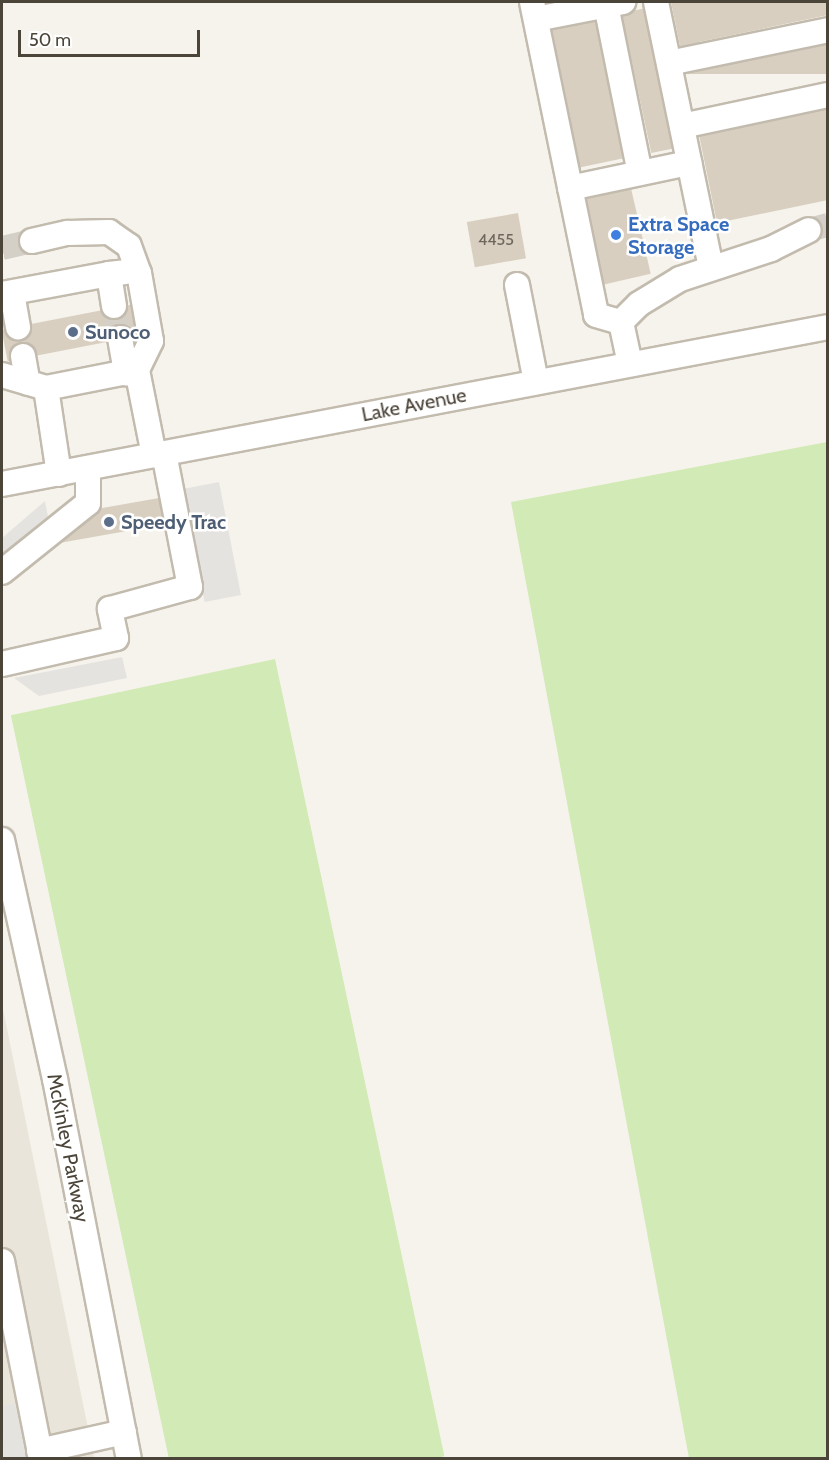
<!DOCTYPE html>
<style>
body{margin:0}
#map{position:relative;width:829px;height:1460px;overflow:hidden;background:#f6f3ec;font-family:Cabin,sans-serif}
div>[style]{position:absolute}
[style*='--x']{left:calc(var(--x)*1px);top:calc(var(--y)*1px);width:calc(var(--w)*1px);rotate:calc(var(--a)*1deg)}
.residential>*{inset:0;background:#eae5da}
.green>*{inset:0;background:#d2eab5;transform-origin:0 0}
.parking>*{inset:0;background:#e5e3e0;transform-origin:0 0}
.building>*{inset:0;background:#d8cfc1;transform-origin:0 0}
.minor-tunnel>*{height:24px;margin-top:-12px;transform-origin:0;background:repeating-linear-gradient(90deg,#d4d0c8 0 24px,transparent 0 36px)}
.roads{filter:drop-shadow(2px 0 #c2bbae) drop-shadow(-2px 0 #c2bbae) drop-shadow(0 2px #c2bbae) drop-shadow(0 -2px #c2bbae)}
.minor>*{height:24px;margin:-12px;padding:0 12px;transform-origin:12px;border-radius:12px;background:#fff}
.dots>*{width:16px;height:16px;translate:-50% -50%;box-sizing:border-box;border:3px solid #fff;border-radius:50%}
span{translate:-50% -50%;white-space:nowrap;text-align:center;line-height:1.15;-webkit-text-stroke:5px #fff;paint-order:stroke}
.number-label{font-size:16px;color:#6e675b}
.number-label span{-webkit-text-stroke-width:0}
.shop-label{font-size:20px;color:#366cbe;font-weight:700}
.left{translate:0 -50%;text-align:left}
.service-label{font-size:20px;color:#4e5e75;font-weight:700}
.street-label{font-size:20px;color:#4b4439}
.frame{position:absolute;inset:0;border:3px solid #4b4439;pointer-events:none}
.scale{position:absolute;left:18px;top:30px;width:182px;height:27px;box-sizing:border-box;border:3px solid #4b4439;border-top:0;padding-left:8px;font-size:18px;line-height:21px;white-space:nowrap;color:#4b4439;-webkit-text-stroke:4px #fff;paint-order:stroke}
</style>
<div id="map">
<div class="residential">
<div style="clip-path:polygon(2px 1004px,94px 1458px,2px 1458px)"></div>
</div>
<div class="green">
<div style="clip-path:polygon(827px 442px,827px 1458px,689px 1458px,511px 502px)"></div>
<div style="left:275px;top:659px;width:815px;height:270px;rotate:78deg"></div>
</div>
<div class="parking">
<div style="left:219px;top:482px;width:115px;height:37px;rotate:79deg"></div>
<div style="clip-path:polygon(45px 501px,48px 517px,2px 556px,2px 538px)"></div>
<div style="clip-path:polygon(122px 657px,127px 678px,39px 696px,14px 678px)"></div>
<div style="clip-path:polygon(15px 1403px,26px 1458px,4px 1458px,2px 1406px)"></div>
</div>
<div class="building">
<div style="clip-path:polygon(671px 2px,828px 2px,828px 15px,680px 46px)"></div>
<div style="left:646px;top:8px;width:143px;height:25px;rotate:78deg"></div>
<div style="left:595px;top:18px;width:143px;height:46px;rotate:78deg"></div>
<div style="left:828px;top:42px;width:32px;height:147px;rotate:90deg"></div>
<div style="clip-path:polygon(828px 103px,828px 200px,717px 223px,698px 130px)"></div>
<div style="left:630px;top:184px;width:92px;height:50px;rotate:77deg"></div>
<div style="left:518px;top:213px;width:46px;height:52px;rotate:80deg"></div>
<div style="left:139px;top:303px;width:32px;height:140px;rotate:79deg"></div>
<div style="left:159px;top:498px;width:27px;height:106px;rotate:80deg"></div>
</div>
<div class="minor-tunnel">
<div style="--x:809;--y:230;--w:20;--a:-15"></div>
<div style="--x:2;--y:248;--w:31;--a:-13"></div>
<div style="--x:114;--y:306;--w:33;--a:79"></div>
</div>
<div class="roads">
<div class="minor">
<div style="--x:532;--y:2;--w:319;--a:78.4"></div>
<div style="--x:596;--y:315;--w:26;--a:16"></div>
<div style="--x:656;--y:2;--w:272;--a:78.3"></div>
<div style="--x:606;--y:5;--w:171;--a:78.6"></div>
<div style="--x:536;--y:19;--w:89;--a:-11.1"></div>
<div style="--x:669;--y:63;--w:162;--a:-11.7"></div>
<div style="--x:682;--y:126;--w:149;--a:-12"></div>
<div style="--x:570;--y:188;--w:122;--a:-11.9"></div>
<div style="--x:32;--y:241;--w:37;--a:-13"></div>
<div style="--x:68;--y:233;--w:41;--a:-1.4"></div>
<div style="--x:109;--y:232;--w:24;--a:35"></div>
<div style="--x:129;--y:246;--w:29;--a:70"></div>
<div style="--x:139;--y:273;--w:69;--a:80"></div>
<div style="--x:151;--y:341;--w:32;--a:116"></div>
<div style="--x:517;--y:285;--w:99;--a:78.9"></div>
<div style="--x:12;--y:293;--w:35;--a:80"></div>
<div style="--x:2;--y:294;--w:109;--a:-10.6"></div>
<div style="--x:114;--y:306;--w:32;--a:-99"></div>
<div style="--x:109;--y:274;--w:16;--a:-7"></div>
<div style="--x:120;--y:338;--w:36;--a:80"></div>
<div style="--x:23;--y:356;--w:27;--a:80"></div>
<div style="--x:630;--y:364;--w:43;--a:-102.1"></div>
<div style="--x:621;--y:322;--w:25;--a:-45"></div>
<div style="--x:639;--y:304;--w:48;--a:-31.4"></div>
<div style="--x:680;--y:279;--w:96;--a:-18.2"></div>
<div style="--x:771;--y:249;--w:42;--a:-26.6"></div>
<div style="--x:2;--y:375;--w:46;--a:16.5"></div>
<div style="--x:59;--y:474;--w:87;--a:-98.6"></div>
<div style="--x:46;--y:388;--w:93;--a:-11.2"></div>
<div style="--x:137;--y:370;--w:87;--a:78.7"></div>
<div style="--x:2;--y:484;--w:841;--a:-10.76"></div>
<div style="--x:2;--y:572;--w:110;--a:-38.7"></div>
<div style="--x:88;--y:503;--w:35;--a:-90"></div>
<div style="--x:2;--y:664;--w:117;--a:-12.8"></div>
<div style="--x:116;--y:638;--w:30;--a:-102"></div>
<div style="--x:110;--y:609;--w:83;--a:-15.4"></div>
<div style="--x:190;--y:587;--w:136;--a:-101"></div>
<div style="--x:2;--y:840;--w:245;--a:77.5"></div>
<div style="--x:55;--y:1079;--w:386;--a:79"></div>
<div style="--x:2;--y:1261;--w:201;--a:78.8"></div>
<div style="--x:39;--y:1451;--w:87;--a:-12.6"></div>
</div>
</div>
<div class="dots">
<div style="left:616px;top:235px;background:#3f7fe0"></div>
<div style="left:73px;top:332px;background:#5c6f8a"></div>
<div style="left:109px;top:522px;background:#5c6f8a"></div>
</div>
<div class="number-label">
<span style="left:496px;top:240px">4455</span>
</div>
<div class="shop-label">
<span class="left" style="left:628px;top:236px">Extra Space<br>Storage</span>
</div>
<div class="service-label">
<span class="left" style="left:85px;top:332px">Sunoco</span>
<span class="left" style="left:121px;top:522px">Speedy Trac</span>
</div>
<div class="street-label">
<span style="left:414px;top:405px;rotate:-11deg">Lake Avenue</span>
<span style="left:68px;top:1148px;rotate:79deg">McKinley Parkway</span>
</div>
<div class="frame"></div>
<div class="scale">50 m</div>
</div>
